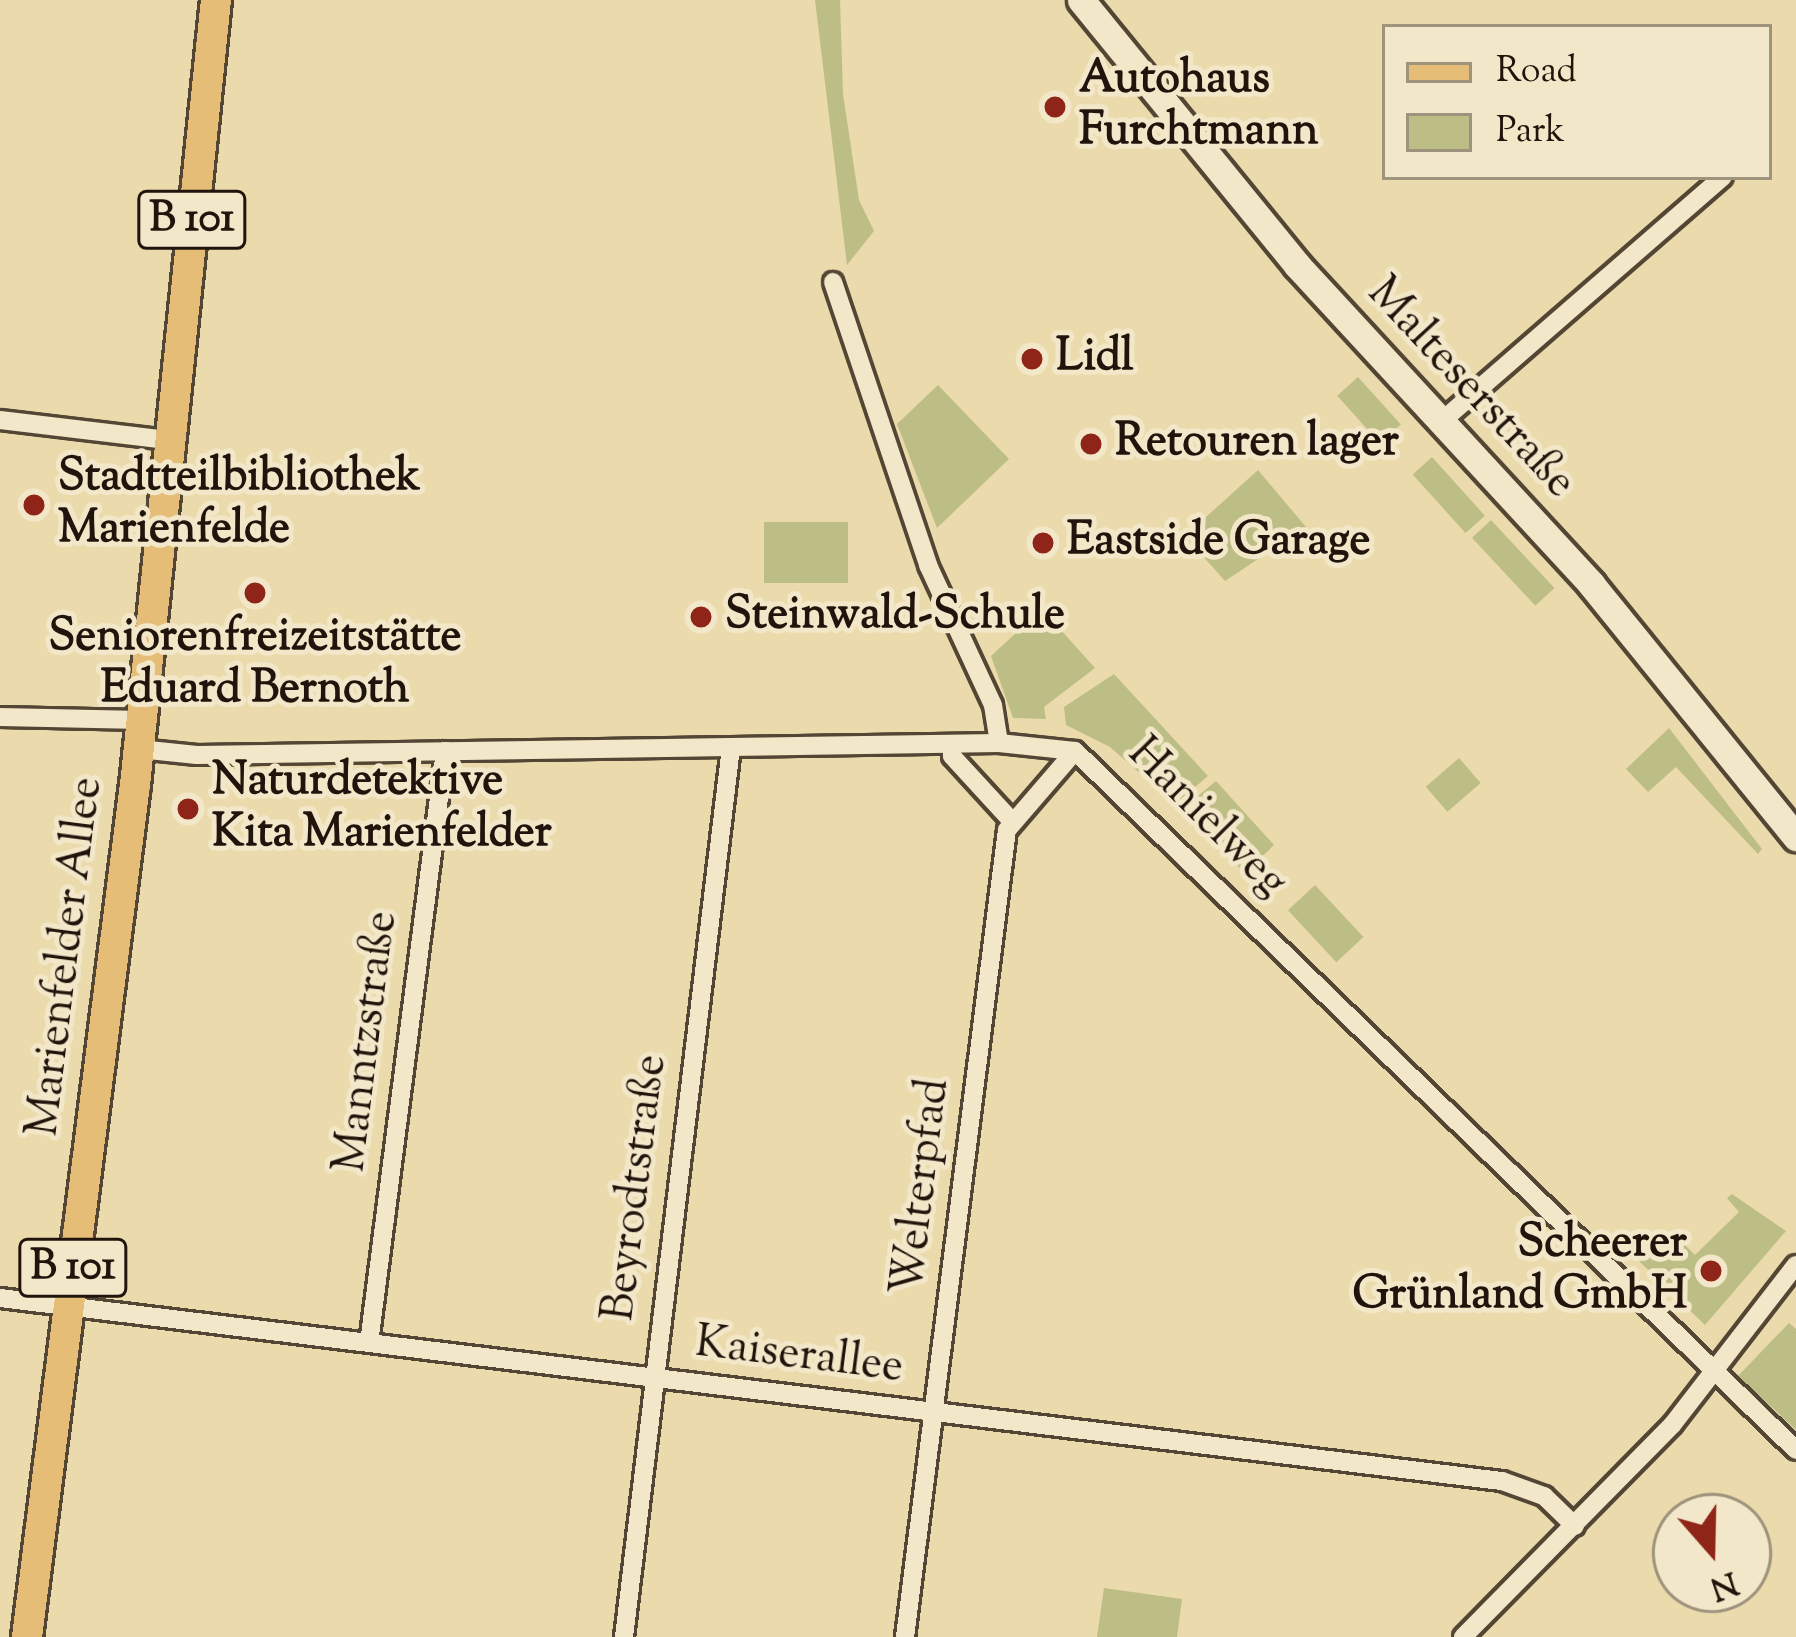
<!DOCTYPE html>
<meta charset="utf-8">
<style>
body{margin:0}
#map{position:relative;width:1796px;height:1637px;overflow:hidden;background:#ebdaab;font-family:"Sorts Mill Goudy",serif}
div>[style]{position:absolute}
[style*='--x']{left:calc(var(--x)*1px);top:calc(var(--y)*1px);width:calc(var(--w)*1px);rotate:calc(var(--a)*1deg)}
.green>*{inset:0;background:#bdbe85;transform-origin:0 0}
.roads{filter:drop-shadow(3px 0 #534634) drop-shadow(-3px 0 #534634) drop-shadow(0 3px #534634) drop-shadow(0 -3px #534634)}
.street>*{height:18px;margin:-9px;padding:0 9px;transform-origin:9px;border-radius:9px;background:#f2e7c8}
.secondary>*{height:27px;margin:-13.5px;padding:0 13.5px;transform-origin:13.5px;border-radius:13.5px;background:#f2e7c8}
.primary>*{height:30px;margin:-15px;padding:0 15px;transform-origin:15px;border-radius:15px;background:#e6bd76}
.dots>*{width:33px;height:33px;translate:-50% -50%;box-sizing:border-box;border:6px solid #f2e7c8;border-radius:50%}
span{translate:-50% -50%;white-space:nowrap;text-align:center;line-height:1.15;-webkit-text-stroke:10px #f2e7c8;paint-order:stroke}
.shield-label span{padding:3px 9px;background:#f2e7c8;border:3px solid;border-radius:9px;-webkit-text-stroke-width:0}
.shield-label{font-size:42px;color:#20140c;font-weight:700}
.poi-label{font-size:45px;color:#20140c;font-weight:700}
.left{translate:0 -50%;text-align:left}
.right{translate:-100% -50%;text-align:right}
.street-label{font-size:45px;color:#20140c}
.legend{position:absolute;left:1382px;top:24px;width:390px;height:156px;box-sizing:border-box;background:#f2e7c8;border:3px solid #9e937d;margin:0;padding:15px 21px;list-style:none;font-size:36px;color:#20140c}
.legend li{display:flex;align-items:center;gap:24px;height:60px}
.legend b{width:60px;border:3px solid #9e937d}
.north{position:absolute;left:1652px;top:1493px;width:120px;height:120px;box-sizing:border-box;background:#f2e7c8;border:3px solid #9e937d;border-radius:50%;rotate:160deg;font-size:33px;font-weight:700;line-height:48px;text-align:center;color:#20140c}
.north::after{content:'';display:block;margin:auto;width:42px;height:54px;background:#8f2418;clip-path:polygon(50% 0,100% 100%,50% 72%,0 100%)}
</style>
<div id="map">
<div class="green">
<div style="clip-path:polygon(815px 0,840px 0,843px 94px,859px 200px,874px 231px,847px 265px)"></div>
<div style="left:1358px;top:377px;width:64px;height:28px;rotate:48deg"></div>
<div style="clip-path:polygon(938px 385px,1009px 459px,937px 528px,897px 424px)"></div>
<div style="left:1432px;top:457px;width:79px;height:26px;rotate:48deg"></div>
<div style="clip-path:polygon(1258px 470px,1306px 527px,1225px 581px,1185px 536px)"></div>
<div style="left:1491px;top:520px;width:93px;height:26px;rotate:47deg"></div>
<div style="left:764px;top:522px;width:84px;height:61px"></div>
<div style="clip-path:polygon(1042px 609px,1095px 668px,1044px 707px,1046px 719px,1013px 718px,991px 656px)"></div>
<div style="clip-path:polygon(1114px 674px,1208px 776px,1175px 804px,1110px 747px,1066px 725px,1064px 707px)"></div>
<div style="clip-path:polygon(1669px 728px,1762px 849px,1758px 854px,1676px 767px,1648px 792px,1626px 769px)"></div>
<div style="left:1459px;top:758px;width:33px;height:44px;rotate:49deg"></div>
<div style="clip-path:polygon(1216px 781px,1274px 845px,1245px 873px,1181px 810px)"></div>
<div style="left:1315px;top:885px;width:71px;height:37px;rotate:47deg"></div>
<div style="clip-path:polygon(1732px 1194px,1786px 1231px,1705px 1325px,1638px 1260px,1671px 1231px,1695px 1255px,1739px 1212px,1727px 1198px)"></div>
<div style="clip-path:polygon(1789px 1323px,1796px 1329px,1796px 1430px,1738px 1376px)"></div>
<div style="clip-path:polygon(1104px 1588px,1182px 1599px,1177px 1637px,1097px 1637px)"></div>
</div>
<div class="roads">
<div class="street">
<div style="--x:833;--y:282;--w:299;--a:71.4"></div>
<div style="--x:928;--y:565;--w:154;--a:65.1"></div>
<div style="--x:993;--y:705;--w:38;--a:81"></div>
<div style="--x:0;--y:420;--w:168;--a:6.8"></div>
<div style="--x:1442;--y:421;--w:372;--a:-41"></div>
<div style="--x:0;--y:717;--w:142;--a:1.2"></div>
<div style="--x:952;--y:744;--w:12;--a:90"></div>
<div style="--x:952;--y:756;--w:86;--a:47.4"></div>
<div style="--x:139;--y:749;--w:58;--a:5.9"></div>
<div style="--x:197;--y:755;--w:802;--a:-0.86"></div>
<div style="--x:999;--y:743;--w:76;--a:6"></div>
<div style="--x:1075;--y:751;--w:1004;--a:44.11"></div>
<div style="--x:0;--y:1298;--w:1513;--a:6.95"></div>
<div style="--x:1502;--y:1481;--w:45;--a:19.7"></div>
<div style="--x:1544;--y:1496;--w:43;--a:44.1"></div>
<div style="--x:369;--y:1343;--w:597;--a:-82.68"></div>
<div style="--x:624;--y:1637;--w:895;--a:-83.14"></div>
<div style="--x:905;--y:1637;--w:813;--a:-82.8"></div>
<div style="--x:1007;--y:830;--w:104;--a:-49.3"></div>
<div style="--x:1463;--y:1637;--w:299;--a:-45.4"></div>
<div style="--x:1673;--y:1424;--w:201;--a:-52.3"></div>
</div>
<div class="secondary">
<div style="--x:1081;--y:0;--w:342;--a:50.8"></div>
<div style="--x:1297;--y:265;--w:434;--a:47.3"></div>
<div style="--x:1591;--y:584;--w:326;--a:51"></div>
</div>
<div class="primary">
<div style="--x:27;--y:1637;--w:859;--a:-82.78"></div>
<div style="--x:135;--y:785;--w:789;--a:-84.11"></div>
</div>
</div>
<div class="dots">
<div style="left:1055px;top:107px;background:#8f2418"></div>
<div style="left:1032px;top:359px;background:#8f2418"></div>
<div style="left:1091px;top:444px;background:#8f2418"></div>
<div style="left:34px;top:505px;background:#8f2418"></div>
<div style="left:1043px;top:543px;background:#8f2418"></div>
<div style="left:255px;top:593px;background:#8f2418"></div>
<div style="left:701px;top:617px;background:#8f2418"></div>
<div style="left:188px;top:809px;background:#8f2418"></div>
<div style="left:1711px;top:1271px;background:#8f2418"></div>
</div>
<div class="shield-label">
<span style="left:192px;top:220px">B 101</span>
<span style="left:73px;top:1268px">B 101</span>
</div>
<div class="poi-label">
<span class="left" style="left:1079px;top:107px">Autohaus<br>Furchtmann</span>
<span class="left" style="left:1056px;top:359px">Lidl</span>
<span class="left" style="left:1115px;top:444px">Retouren lager</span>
<span class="left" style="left:58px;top:505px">Stadtteilbibliothek<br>Marienfelde</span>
<span class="left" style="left:1067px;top:543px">Eastside Garage</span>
<span class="left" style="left:725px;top:617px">Steinwald-Schule</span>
<span style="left:255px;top:665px">Seniorenfreizeitstätte<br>Eduard Bernoth</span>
<span class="left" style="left:212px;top:809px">Naturdetektive<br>Kita Marienfelder</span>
<span class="right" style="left:1687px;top:1271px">Scheerer<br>Grünland GmbH</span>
</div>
<div class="street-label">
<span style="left:1470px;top:389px;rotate:47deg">Malteserstraße</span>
<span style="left:1206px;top:819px;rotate:45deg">Hanielweg</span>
<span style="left:67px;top:957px;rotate:-83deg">Marienfelder Allee</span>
<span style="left:368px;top:1042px;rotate:-83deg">Manntzstraße</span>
<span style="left:923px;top:1187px;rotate:-83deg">Welterpfad</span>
<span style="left:637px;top:1188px;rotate:-83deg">Beyrodtstraße</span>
<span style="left:799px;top:1357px;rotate:7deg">Kaiserallee</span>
</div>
<ul class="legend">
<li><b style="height:15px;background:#e6bd76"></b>Road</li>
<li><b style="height:33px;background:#bdbe85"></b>Park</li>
</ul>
<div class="north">N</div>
</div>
